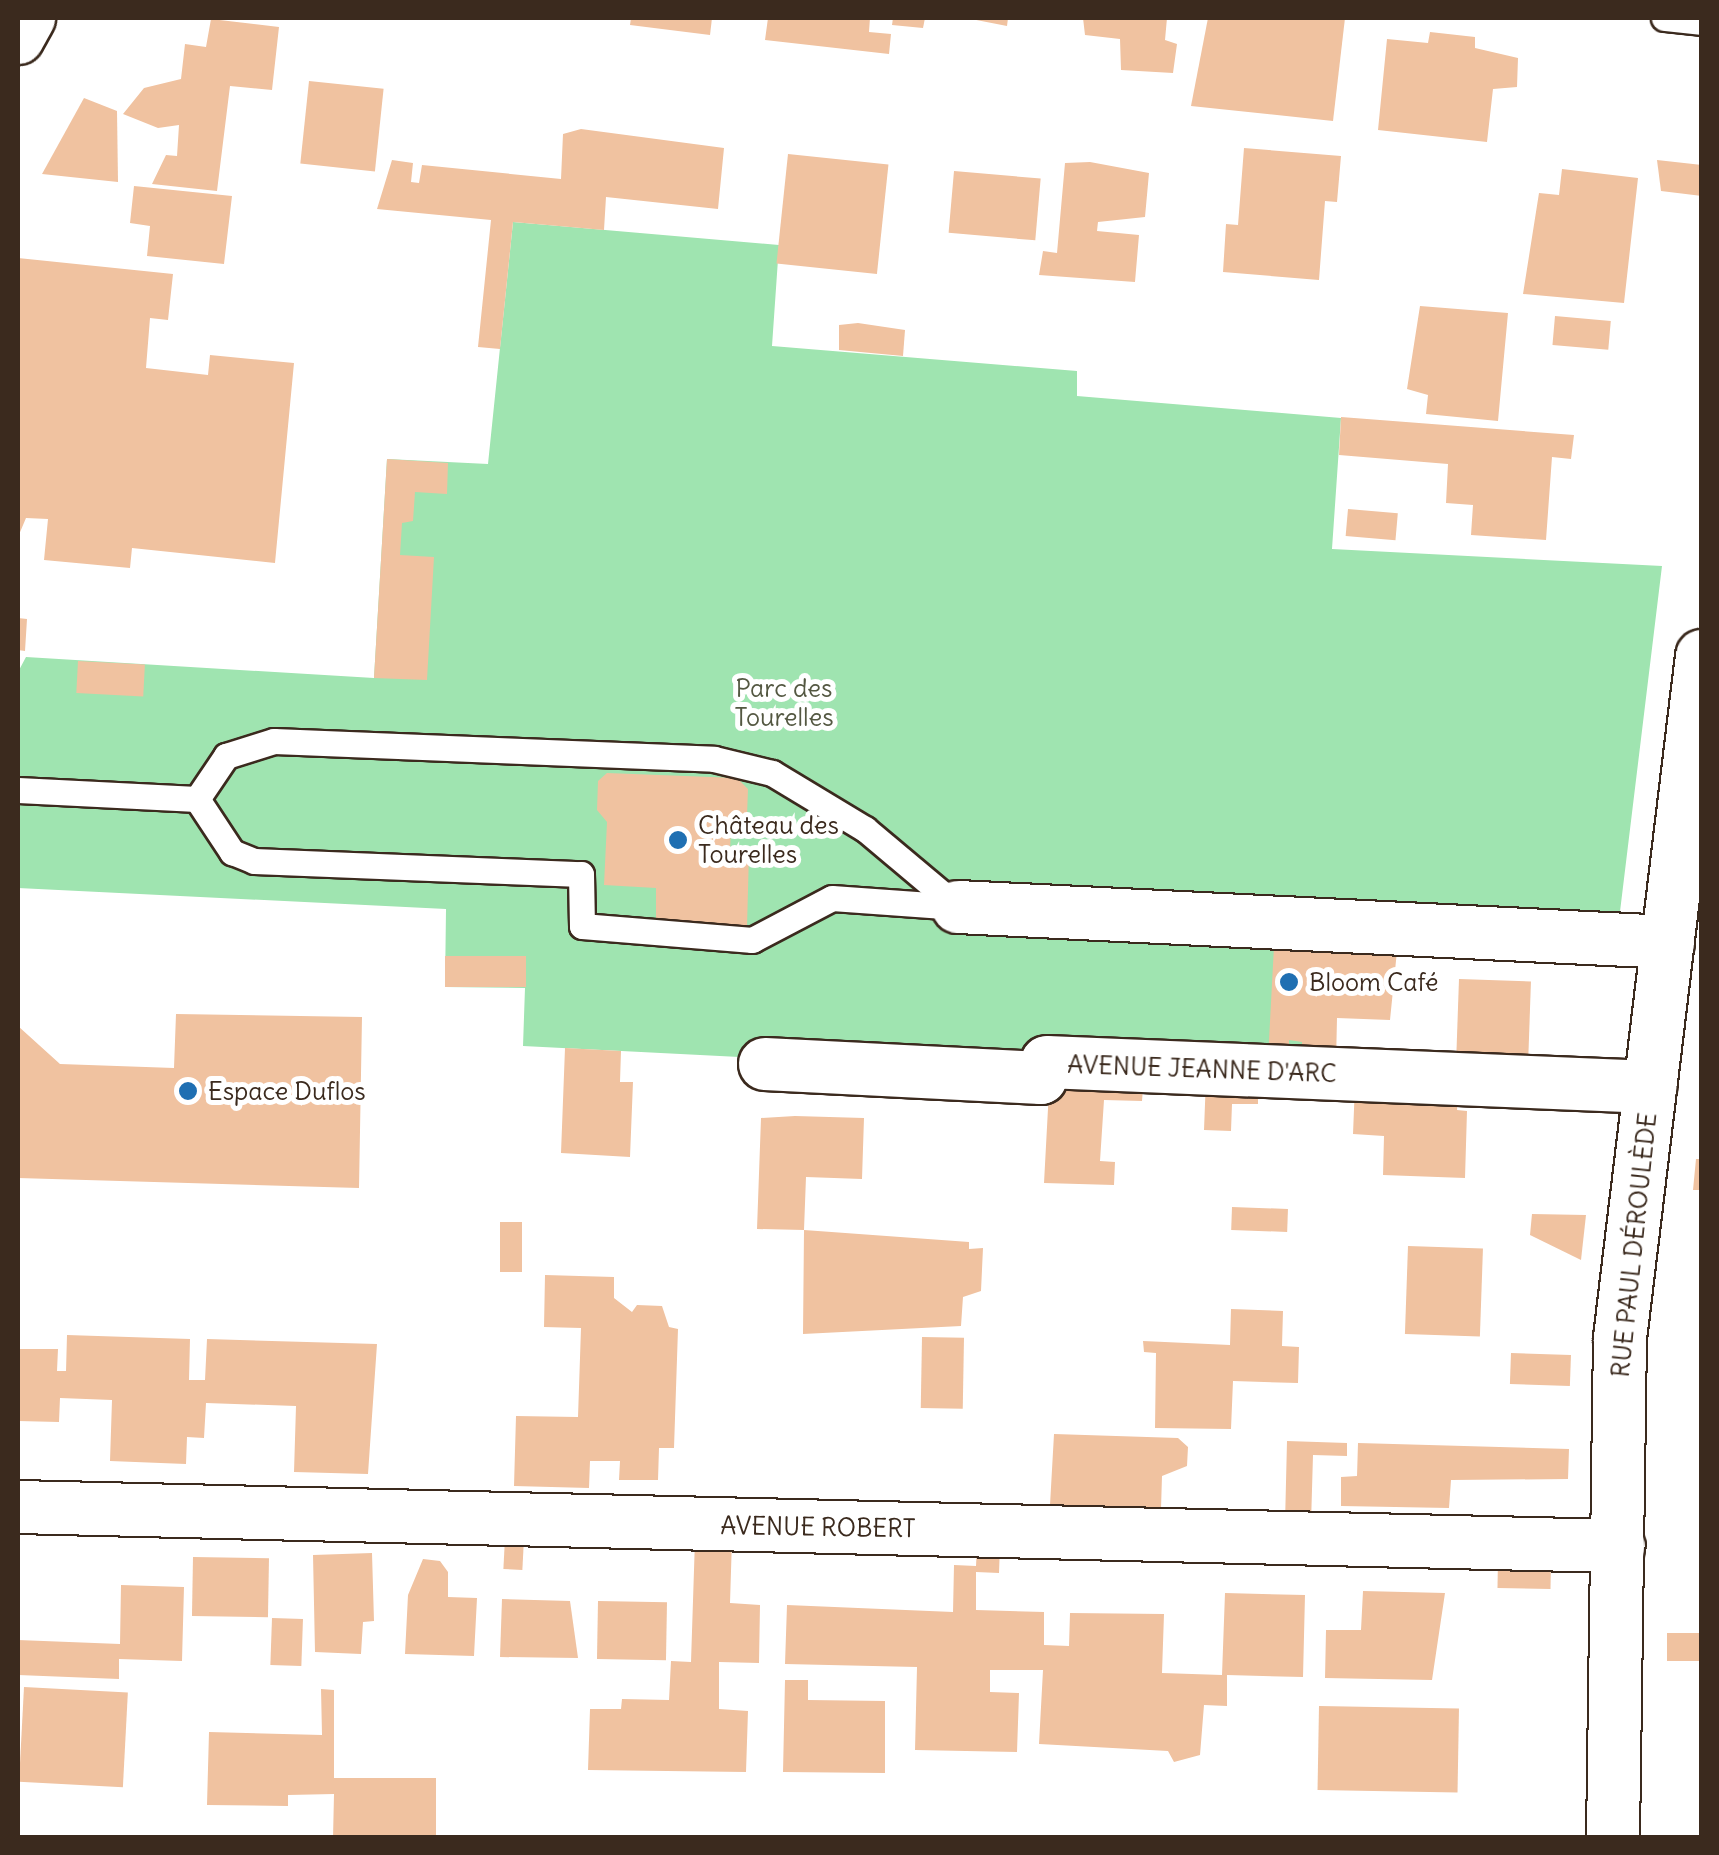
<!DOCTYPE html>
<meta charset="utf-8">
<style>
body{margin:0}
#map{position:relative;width:1719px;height:1855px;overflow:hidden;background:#fff;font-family:Delius,sans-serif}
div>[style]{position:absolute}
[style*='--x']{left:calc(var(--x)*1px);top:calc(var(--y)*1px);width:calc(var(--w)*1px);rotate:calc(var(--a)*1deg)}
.green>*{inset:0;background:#9fe4b0}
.building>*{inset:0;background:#f0c2a0;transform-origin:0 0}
.roads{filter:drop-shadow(2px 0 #3b2a1e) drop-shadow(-2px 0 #3b2a1e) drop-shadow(0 2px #3b2a1e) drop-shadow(0 -2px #3b2a1e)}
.lane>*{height:25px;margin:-12.5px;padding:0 12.5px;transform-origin:12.5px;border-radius:12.5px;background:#fff}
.street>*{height:52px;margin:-26px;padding:0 26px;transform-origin:26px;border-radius:26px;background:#fff}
.dots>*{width:28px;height:28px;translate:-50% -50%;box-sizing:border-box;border:5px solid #fff;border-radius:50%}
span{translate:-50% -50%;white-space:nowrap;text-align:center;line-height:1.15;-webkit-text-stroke:10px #fff;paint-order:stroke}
.park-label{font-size:25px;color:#545842}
.poi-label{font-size:25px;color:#3b2a1e}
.left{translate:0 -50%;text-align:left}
.street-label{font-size:25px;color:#3b2a1e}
.frame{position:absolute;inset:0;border:20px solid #3b2a1e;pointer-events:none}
</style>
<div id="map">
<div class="green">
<div style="clip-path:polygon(513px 222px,779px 245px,772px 346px,1077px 371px,1077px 396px,1341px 418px,1332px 549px,1662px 566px,1614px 961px,1308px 947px,1301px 1061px,1035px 1072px,523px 1046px,525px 988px,445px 987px,446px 909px,18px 888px,18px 672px,26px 657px,374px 678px,387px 459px,488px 464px)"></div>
</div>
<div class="building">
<div style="clip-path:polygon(631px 18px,712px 18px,710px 35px,630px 25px)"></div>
<div style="clip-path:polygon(768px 18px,870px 18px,869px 32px,891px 34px,889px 54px,765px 40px)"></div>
<div style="clip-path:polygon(893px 18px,925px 18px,923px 28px,892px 25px)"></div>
<div style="clip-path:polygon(966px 18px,1008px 18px,1007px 26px)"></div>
<div style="clip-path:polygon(1083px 18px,1167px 18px,1165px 40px,1177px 44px,1173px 73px,1121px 70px,1120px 39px,1085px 35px)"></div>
<div style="clip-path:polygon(1208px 18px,1345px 18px,1333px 121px,1191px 106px)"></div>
<div style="clip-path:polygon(211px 19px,279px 27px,272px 90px,230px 86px,217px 191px,152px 184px,166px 155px,177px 156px,179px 125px,158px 128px,123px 114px,144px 88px,181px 79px,185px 44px,206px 47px)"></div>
<div style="clip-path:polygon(1430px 32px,1475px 37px,1475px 48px,1518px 58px,1517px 87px,1493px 89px,1487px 142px,1378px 130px,1387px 39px,1428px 43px)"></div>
<div style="left:309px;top:81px;width:75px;height:83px;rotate:6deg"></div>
<div style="clip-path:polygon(84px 98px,117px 111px,118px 182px,42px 174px)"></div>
<div style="clip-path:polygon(581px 129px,724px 148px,718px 209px,606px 197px,604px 230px,513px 222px,500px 349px,478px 347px,491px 220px,377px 209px,392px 160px,413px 163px,411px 182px,419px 183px,422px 165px,561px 179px,563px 134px)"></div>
<div style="clip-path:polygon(1244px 148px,1341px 156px,1337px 202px,1325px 201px,1319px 280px,1223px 272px,1226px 224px,1238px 225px)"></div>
<div style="left:788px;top:154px;width:101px;height:110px;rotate:6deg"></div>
<div style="clip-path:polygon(1657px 160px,1702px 165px,1702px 196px,1661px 191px)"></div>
<div style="clip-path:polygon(1090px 162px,1149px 173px,1145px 217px,1098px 222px,1097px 231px,1139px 235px,1135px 282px,1039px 275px,1043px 251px,1057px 253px,1065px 163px)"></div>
<div style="clip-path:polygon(1562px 169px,1638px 178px,1624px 303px,1523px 294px,1539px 193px,1559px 195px)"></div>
<div style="left:954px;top:171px;width:87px;height:62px;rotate:5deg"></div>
<div style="clip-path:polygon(134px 186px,232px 196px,224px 264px,147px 256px,150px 226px,130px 223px)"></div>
<div style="clip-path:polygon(18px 258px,173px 274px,168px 320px,150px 318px,146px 368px,208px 375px,210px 355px,294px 363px,275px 563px,132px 548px,130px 568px,44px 560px,48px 519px,26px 518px,18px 537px)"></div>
<div style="clip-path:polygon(1420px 306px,1508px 313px,1498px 421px,1426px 414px,1428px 395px,1407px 389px)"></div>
<div style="left:1555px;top:316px;width:56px;height:29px;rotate:5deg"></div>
<div style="clip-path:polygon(858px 323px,905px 330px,903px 356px,839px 350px,839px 325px)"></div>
<div style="clip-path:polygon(1341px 417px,1574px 435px,1571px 459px,1552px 457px,1546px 540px,1471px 535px,1473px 505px,1446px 503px,1448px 464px,1339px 455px)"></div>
<div style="clip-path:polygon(387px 459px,448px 463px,447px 494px,415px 492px,413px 521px,402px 523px,400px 555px,434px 557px,427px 680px,374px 678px)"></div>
<div style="left:1348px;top:509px;width:50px;height:27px;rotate:5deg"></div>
<div style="clip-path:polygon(18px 618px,27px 619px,25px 651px,18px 650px)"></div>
<div style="left:78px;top:661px;width:67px;height:32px;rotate:3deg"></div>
<div style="clip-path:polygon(607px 773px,737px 778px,748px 789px,747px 816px,731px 825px,730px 853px,749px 853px,747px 927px,656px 919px,656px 888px,604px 885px,607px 822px,597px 810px,598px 781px)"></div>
<div style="clip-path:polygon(1274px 946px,1397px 951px,1390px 1020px,1337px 1018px,1336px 1063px,1301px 1061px,1302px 1042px,1289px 1040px,1289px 1060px,1268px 1059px)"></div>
<div style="left:445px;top:956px;width:81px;height:31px"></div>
<div style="left:1459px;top:979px;width:72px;height:87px;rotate:2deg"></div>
<div style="clip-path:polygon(176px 1014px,362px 1017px,359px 1188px,18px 1178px,18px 1026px,60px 1064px,174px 1068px)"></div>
<div style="clip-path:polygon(565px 1048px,621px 1051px,620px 1082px,633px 1082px,630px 1157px,561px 1153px)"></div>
<div style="clip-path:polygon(1050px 1071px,1144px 1075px,1142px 1101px,1104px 1100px,1100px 1161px,1115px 1162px,1114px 1185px,1044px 1183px)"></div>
<div style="clip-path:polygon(1206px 1078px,1258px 1080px,1258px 1104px,1232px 1104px,1231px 1131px,1204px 1130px)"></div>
<div style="clip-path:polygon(1355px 1084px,1459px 1088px,1457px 1110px,1467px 1111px,1465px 1178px,1383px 1175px,1384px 1136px,1353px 1134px)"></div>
<div style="clip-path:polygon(795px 1116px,864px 1118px,862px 1179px,806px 1177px,804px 1230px,757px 1229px,761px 1118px)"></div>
<div style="clip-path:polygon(1696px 1159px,1702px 1159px,1702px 1190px,1693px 1190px)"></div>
<div style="left:1232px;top:1207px;width:56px;height:23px;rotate:2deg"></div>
<div style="clip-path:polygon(1532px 1214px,1586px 1215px,1581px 1260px,1530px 1235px)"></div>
<div style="left:500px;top:1222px;width:22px;height:50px"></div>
<div style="clip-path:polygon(804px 1230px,969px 1242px,969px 1249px,983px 1248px,981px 1291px,963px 1297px,961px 1326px,803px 1334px)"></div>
<div style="left:1408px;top:1246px;width:75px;height:88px;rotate:2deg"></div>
<div style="clip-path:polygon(545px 1275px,614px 1277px,614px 1298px,632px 1312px,637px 1305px,662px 1306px,669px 1327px,678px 1329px,674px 1448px,659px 1448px,658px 1480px,619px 1480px,620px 1461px,590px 1461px,589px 1488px,514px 1486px,516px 1416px,578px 1417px,581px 1328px,544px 1327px)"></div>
<div style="clip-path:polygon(1231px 1309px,1283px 1311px,1282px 1346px,1299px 1347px,1298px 1383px,1233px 1381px,1231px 1429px,1155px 1428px,1156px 1353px,1144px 1352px,1143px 1341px,1230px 1345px)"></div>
<div style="clip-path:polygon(67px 1335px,190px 1339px,189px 1380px,205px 1380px,207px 1339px,377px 1344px,368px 1474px,294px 1472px,296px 1406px,206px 1403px,204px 1438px,187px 1437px,186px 1464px,110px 1461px,112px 1400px,60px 1398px,59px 1422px,18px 1421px,18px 1349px,58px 1349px,57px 1371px,66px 1371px)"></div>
<div style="left:922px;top:1337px;width:42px;height:71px;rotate:1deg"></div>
<div style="left:1511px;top:1353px;width:60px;height:31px;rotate:2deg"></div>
<div style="clip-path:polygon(1054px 1434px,1178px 1438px,1188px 1447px,1187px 1466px,1162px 1476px,1161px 1509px,1050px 1505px)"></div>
<div style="clip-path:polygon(1287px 1441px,1347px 1443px,1347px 1456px,1313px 1455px,1311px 1524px,1285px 1523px)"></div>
<div style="clip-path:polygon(1358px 1443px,1569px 1449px,1568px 1479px,1451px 1480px,1449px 1508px,1341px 1506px,1341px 1477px,1357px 1476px)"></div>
<div style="left:505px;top:1538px;width:19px;height:31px;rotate:3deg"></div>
<div style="clip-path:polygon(695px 1539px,732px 1539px,730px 1603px,760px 1605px,759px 1663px,719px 1662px,719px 1709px,748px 1711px,746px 1772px,588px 1770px,590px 1709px,621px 1709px,622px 1699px,669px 1700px,671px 1661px,691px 1662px)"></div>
<div style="clip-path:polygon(977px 1546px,1000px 1546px,999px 1573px,976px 1572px,976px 1610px,1044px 1612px,1044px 1645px,1069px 1646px,1070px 1613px,1164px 1614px,1162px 1673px,1222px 1675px,1225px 1593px,1305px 1595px,1303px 1677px,1227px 1675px,1227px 1706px,1204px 1705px,1200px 1755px,1174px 1762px,1168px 1751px,1039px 1744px,1043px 1670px,990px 1670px,990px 1692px,1019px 1693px,1017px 1752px,915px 1750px,917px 1667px,785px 1664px,787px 1605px,953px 1612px,954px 1565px,976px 1566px)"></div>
<div style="clip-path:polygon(372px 1553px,374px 1621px,363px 1622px,361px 1654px,315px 1652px,313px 1555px)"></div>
<div style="left:193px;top:1557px;width:76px;height:59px;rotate:1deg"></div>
<div style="clip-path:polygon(423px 1559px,440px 1561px,448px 1572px,448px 1597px,477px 1598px,474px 1656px,405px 1654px,408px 1595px)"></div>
<div style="left:1498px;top:1559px;width:53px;height:29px;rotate:1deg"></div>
<div style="clip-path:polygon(121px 1585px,184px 1587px,182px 1661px,119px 1659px,119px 1679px,18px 1675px,18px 1640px,120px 1644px)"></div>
<div style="clip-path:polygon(1363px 1591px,1445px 1593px,1432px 1680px,1325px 1678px,1326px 1630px,1361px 1630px)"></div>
<div style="clip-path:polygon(502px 1599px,570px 1601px,578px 1658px,500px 1657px)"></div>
<div style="left:598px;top:1601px;width:69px;height:58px;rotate:1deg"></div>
<div style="left:272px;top:1618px;width:31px;height:47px;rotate:2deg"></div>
<div style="left:1702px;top:1633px;width:28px;height:35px;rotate:90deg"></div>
<div style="clip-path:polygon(785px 1680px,808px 1680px,808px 1700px,885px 1701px,885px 1773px,783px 1772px)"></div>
<div style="left:24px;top:1687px;width:104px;height:95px;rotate:3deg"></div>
<div style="clip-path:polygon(321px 1689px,334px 1690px,334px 1778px,436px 1778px,436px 1838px,333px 1838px,334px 1794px,288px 1795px,288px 1806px,207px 1805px,209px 1732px,322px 1735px)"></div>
<div style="left:1319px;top:1706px;width:140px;height:84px;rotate:1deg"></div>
</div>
<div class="roads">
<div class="lane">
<div style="--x:1664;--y:18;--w:38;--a:6"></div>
<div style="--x:18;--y:790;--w:179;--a:2.9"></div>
<div style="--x:197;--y:799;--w:64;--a:56.6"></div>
<div style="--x:232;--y:852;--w:24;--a:22"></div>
<div style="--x:254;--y:861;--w:327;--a:2.3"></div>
<div style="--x:581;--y:874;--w:52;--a:88.9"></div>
<div style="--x:582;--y:926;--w:171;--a:4.7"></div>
<div style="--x:752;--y:940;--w:90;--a:-27.7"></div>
<div style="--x:832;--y:898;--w:126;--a:4.1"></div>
<div style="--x:197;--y:799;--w:52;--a:-56"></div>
<div style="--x:226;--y:756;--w:50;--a:-17.4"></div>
<div style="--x:274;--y:741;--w:440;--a:2.3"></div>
<div style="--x:714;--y:759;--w:60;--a:13.6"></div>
<div style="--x:772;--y:773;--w:109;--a:31.1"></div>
<div style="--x:865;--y:829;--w:121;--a:40"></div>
</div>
<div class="street">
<div style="--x:18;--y:38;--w:23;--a:-61"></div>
<div style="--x:958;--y:907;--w:711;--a:2.82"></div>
<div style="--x:765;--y:1064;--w:276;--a:2.9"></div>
<div style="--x:1041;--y:1078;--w:17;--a:-69"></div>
<div style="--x:1047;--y:1062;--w:604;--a:2.37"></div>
<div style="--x:18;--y:1507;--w:1601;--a:1.4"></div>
<div style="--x:1613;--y:1838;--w:500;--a:-89.2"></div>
<div style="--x:1620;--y:1338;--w:687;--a:-83.14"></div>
</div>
</div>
<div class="dots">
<div style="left:678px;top:840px;background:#1f6fb2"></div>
<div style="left:1289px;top:982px;background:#1f6fb2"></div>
<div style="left:188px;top:1091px;background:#1f6fb2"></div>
</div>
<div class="park-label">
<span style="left:784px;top:703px">Parc des<br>Tourelles</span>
</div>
<div class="poi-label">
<span class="left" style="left:698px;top:840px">Château des<br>Tourelles</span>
<span class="left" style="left:1309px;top:982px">Bloom Café</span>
<span class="left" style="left:208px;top:1091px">Espace Duflos</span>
</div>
<div class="street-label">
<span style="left:1202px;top:1069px;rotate:2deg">AVENUE JEANNE D'ARC</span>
<span style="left:1634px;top:1245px;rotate:-84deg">RUE PAUL DÉROULÈDE</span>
<span style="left:818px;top:1527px;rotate:1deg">AVENUE ROBERT</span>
</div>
<div class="frame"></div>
</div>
